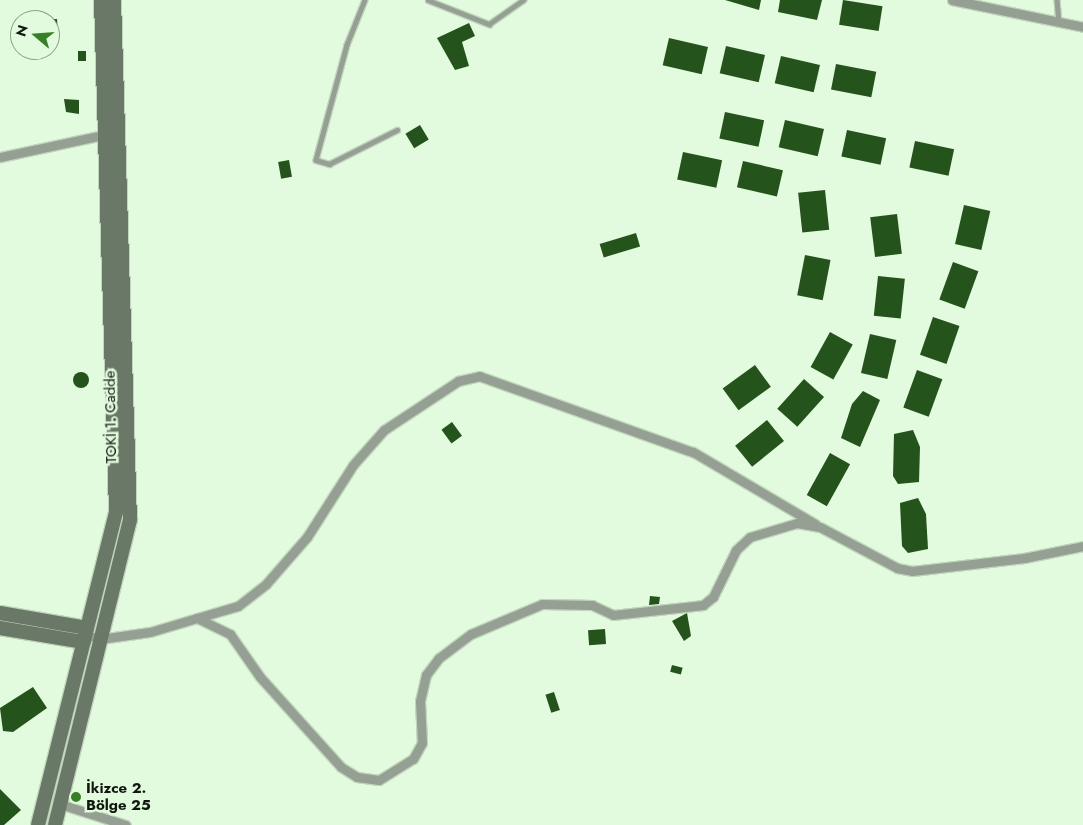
<!DOCTYPE html>
<meta charset="utf-8">
<style>
body{margin:0}
#map{position:relative;width:1083px;height:825px;overflow:hidden;background:#e2fadd;font-family:Jost,sans-serif}
div>[style]{position:absolute}
[style*='--x']{left:calc(var(--x)*1px);top:calc(var(--y)*1px);width:calc(var(--w)*1px);rotate:calc(var(--a)*1deg)}
.building>*{inset:0;background:#25531c;transform-origin:0 0}
.round{border-radius:50%}
.roads{filter:drop-shadow(1px 0 #c0d6bc) drop-shadow(-1px 0 #c0d6bc) drop-shadow(0 1px #c0d6bc) drop-shadow(0 -1px #c0d6bc)}
.lane>*{height:4.5px;margin:-2.25px;padding:0 2.25px;transform-origin:2.25px;border-radius:2.25px;background:#959f93}
.street>*{height:9px;margin:-4.5px;padding:0 4.5px;transform-origin:4.5px;border-radius:4.5px;background:#959f93}
.secondary>*{height:14px;margin:-7px;padding:0 7px;transform-origin:7px;border-radius:7px;background:#6a7867}
.dots>*{width:14px;height:14px;translate:-50% -50%;box-sizing:border-box;border:2px solid #e2fadd;border-radius:50%}
span{translate:-50% -50%;white-space:nowrap;text-align:center;line-height:1.15;-webkit-text-stroke:5px #e2fadd;paint-order:stroke}
.street-label{font-size:15px;color:#10180e}
.poi-label{font-size:15px;color:#10180e;font-weight:700}
.left{translate:0 -50%;text-align:left}
.north{position:absolute;left:10px;top:10px;width:50px;height:50px;box-sizing:border-box;background:#e2fadd;border:1px solid #8ea08a;border-radius:50%;rotate:288deg;font-size:14px;font-weight:700;line-height:20px;text-align:center;color:#10180e}
.north::after{content:'';display:block;margin:auto;width:18px;height:22px;background:#378027;clip-path:polygon(50% 0,100% 100%,50% 72%,0 100%)}
</style>
<div id="map">
<div class="building">
<div style="clip-path:polygon(725px 0,761px 0,759px 10px)"></div>
<div style="clip-path:polygon(780px 0,822px 0,817px 20px,778px 12px)"></div>
<div style="left:843px;top:0;width:40px;height:25px;rotate:9deg"></div>
<div style="clip-path:polygon(50px 19px,57px 19px,58px 34px,50px 35px)"></div>
<div style="clip-path:polygon(469px 23px,475px 36px,462px 42px,469px 66px,455px 70px,437px 38px)"></div>
<div style="left:669px;top:38px;width:40px;height:28px;rotate:13deg"></div>
<div style="left:726px;top:46px;width:40px;height:28px;rotate:13deg"></div>
<div style="left:78px;top:51px;width:8px;height:10px"></div>
<div style="left:781px;top:56px;width:40px;height:28px;rotate:13deg"></div>
<div style="left:836px;top:64px;width:41px;height:26px;rotate:11deg"></div>
<div style="clip-path:polygon(64px 99px,79px 100px,79px 114px,66px 112px)"></div>
<div style="left:725px;top:112px;width:40px;height:27px;rotate:12deg"></div>
<div style="left:785px;top:120px;width:40px;height:28px;rotate:13deg"></div>
<div style="left:420px;top:125px;width:17px;height:17px;rotate:59deg"></div>
<div style="left:847px;top:130px;width:40px;height:27px;rotate:12deg"></div>
<div style="left:915px;top:141px;width:40px;height:27px;rotate:12deg"></div>
<div style="left:683px;top:152px;width:40px;height:28px;rotate:12deg"></div>
<div style="left:289px;top:160px;width:17px;height:11px;rotate:80deg"></div>
<div style="left:743px;top:161px;width:41px;height:27px;rotate:13deg"></div>
<div style="left:825px;top:190px;width:40px;height:27px;rotate:84deg"></div>
<div style="left:964px;top:205px;width:27px;height:40px;rotate:13deg"></div>
<div style="left:897px;top:214px;width:40px;height:27px;rotate:83deg"></div>
<div style="left:636px;top:233px;width:14px;height:38px;rotate:73deg"></div>
<div style="left:805px;top:255px;width:26px;height:41px;rotate:11deg"></div>
<div style="left:953px;top:262px;width:27px;height:40px;rotate:20deg"></div>
<div style="left:878px;top:276px;width:27px;height:40px;rotate:6deg"></div>
<div style="left:933px;top:317px;width:28px;height:40px;rotate:19deg"></div>
<div style="left:830px;top:332px;width:26px;height:40px;rotate:29deg"></div>
<div style="left:870px;top:334px;width:27px;height:40px;rotate:13deg"></div>
<div style="left:755px;top:365px;width:27px;height:40px;rotate:54deg"></div>
<div style="left:917px;top:370px;width:27px;height:40px;rotate:20deg"></div>
<div class="round" style="left:73px;top:372px;width:16px;height:16px"></div>
<div style="left:804px;top:379px;width:27px;height:40px;rotate:42deg"></div>
<div style="clip-path:polygon(863px 391px,880px 400px,860px 447px,841px 438px,852px 404px)"></div>
<div style="left:767px;top:420px;width:27px;height:41px;rotate:51deg"></div>
<div style="left:452px;top:422px;width:17px;height:13px;rotate:54deg"></div>
<div style="clip-path:polygon(913px 430px,920px 447px,919px 482px,898px 484px,893px 476px,894px 434px)"></div>
<div style="left:830px;top:453px;width:23px;height:48px;rotate:29deg"></div>
<div style="clip-path:polygon(918px 498px,926px 514px,928px 549px,908px 553px,902px 546px,900px 503px)"></div>
<div style="clip-path:polygon(650px 596px,660px 597px,659px 604px,649px 605px)"></div>
<div style="clip-path:polygon(687px 613px,691px 636px,684px 641px,672px 621px)"></div>
<div style="left:605px;top:629px;width:15px;height:17px;rotate:86deg"></div>
<div style="left:672px;top:665px;width:11px;height:7px;rotate:15deg"></div>
<div style="clip-path:polygon(33px 687px,47px 708px,13px 732px,3px 731px,0 708px)"></div>
<div style="left:554px;top:692px;width:19px;height:9px;rotate:72deg"></div>
<div style="clip-path:polygon(0 789px,21px 810px,4px 825px,0 825px)"></div>
</div>
<div class="roads">
<div class="lane">
<div style="--x:365;--y:0;--w:48;--a:111.8"></div>
<div style="--x:347;--y:45;--w:119;--a:105.1"></div>
<div style="--x:316;--y:160;--w:14;--a:17"></div>
<div style="--x:329;--y:164;--w:76;--a:-26.6"></div>
<div style="--x:428;--y:0;--w:66;--a:21.5"></div>
<div style="--x:489;--y:24;--w:42;--a:-35.2"></div>
<div style="--x:1057;--y:0;--w:22;--a:85"></div>
</div>
<div class="street">
<div style="--x:952;--y:0;--w:134;--a:11.6"></div>
<div style="--x:0;--y:157;--w:105;--a:-12.1"></div>
<div style="--x:197;--y:618;--w:43;--a:-16.3"></div>
<div style="--x:238;--y:606;--w:36;--a:-38"></div>
<div style="--x:266;--y:584;--w:62;--a:-48.9"></div>
<div style="--x:307;--y:537;--w:85;--a:-57.4"></div>
<div style="--x:353;--y:465;--w:47;--a:-48.5"></div>
<div style="--x:384;--y:430;--w:89;--a:-33.5"></div>
<div style="--x:458;--y:381;--w:22;--a:-13"></div>
<div style="--x:479;--y:376;--w:227;--a:19.6"></div>
<div style="--x:693;--y:452;--w:142;--a:30.5"></div>
<div style="--x:86;--y:635;--w:15;--a:16"></div>
<div style="--x:100;--y:639;--w:50;--a:-8"></div>
<div style="--x:150;--y:632;--w:49;--a:-16.6"></div>
<div style="--x:197;--y:618;--w:37;--a:26"></div>
<div style="--x:230;--y:634;--w:52;--a:55.1"></div>
<div style="--x:260;--y:677;--w:121;--a:48"></div>
<div style="--x:341;--y:767;--w:19;--a:32"></div>
<div style="--x:357;--y:777;--w:22;--a:8"></div>
<div style="--x:379;--y:780;--w:40;--a:-32"></div>
<div style="--x:413;--y:759;--w:18;--a:-61"></div>
<div style="--x:422;--y:743;--w:42;--a:-92.7"></div>
<div style="--x:420;--y:701;--w:27;--a:-77"></div>
<div style="--x:426;--y:675;--w:21;--a:-53"></div>
<div style="--x:439;--y:658;--w:40;--a:-37"></div>
<div style="--x:471;--y:634;--w:77;--a:-22.9"></div>
<div style="--x:542;--y:604;--w:50;--a:1.1"></div>
<div style="--x:592;--y:605;--w:23;--a:25"></div>
<div style="--x:613;--y:615;--w:91;--a:-6.3"></div>
<div style="--x:703;--y:605;--w:13;--a:-39"></div>
<div style="--x:713;--y:597;--w:52;--a:-63.9"></div>
<div style="--x:736;--y:550;--w:19;--a:-43"></div>
<div style="--x:750;--y:537;--w:49;--a:-16.6"></div>
<div style="--x:797;--y:523;--w:23;--a:10"></div>
<div style="--x:820;--y:527;--w:87;--a:28"></div>
<div style="--x:897;--y:568;--w:15;--a:11"></div>
<div style="--x:912;--y:571;--w:113;--a:-6.6"></div>
<div style="--x:1024;--y:558;--w:60;--a:-11.5"></div>
<div style="--x:60;--y:804;--w:69;--a:17.7"></div>
</div>
<div class="secondary">
<div style="--x:0;--y:613;--w:88;--a:9.8"></div>
<div style="--x:0;--y:628;--w:85;--a:9.5"></div>
<div style="--x:38;--y:825;--w:323;--a:-76"></div>
<div style="--x:116;--y:512;--w:512;--a:-91.68"></div>
<div style="--x:55;--y:825;--w:314;--a:-76.2"></div>
<div style="--x:130;--y:520;--w:520;--a:-91.76"></div>
</div>
</div>
<div class="dots">
<div style="left:76px;top:797px;background:#378027"></div>
</div>
<div class="street-label">
<span style="left:111px;top:417px;rotate:-91deg">TOKİ 1. Cadde</span>
</div>
<div class="poi-label">
<span class="left" style="left:86px;top:797px">İkizce 2.<br>Bölge 25</span>
</div>
<div class="north">N</div>
</div>
